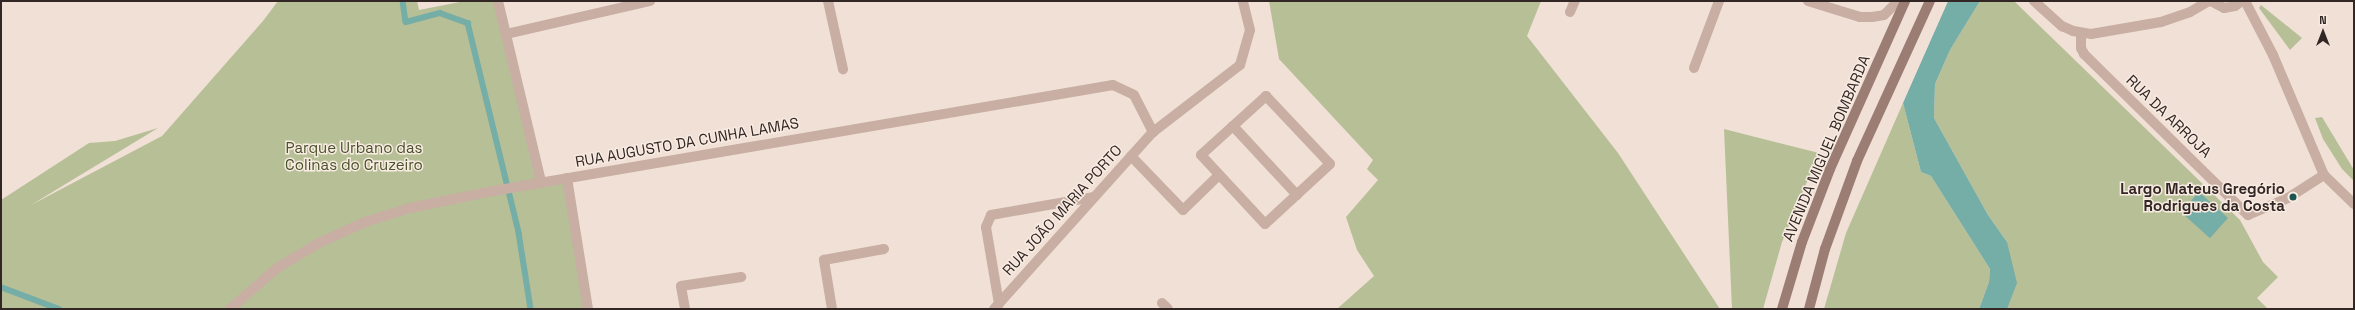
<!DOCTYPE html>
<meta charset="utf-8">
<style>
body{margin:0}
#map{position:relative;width:2355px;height:310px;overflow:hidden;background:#f0e0d6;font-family:"Space Grotesk",sans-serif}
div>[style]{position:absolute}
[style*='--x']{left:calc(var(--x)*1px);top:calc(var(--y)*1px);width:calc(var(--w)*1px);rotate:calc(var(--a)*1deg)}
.green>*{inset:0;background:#b7bf97}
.water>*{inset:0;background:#75ada7;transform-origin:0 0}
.pier>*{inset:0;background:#f0e0d6}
.stream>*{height:5.5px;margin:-2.75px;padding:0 2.75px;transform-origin:2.75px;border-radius:2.75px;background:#75ada7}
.lane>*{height:10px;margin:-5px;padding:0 5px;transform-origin:5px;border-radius:5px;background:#c8aea3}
.street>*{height:10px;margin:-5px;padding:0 5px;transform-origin:5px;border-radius:5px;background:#c8aea3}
.secondary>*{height:10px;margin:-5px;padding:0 5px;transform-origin:5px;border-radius:5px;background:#9b7d74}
.dots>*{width:11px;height:11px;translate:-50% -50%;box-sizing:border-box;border:2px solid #f8ebe2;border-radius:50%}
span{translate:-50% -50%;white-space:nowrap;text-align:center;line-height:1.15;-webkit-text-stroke:3px #f8ebe2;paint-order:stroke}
.street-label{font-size:15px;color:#332725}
.park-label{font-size:15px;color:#485129}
.poi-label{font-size:15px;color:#332725;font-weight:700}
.right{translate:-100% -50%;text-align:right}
.frame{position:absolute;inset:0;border:2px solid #332725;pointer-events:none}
.north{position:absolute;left:2303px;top:12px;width:40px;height:40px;-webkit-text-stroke:3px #f8ebe2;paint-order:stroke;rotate:0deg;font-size:11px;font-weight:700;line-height:16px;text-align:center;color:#332725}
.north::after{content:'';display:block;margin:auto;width:14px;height:18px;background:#332725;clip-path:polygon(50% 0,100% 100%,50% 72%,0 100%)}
</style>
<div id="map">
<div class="green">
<div style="clip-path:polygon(278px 1px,417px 1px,419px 10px,465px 1px,498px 1px,541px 182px,567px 178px,586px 309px,1px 309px,1px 200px,89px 143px,115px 141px,158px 128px,31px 205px,162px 136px,263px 21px)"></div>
<div style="clip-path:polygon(1269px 1px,1541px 1px,1527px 36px,1618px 153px,1720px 309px,1337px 309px,1374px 276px,1357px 250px,1346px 217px,1378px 180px,1367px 169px,1373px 160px,1279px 59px)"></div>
<div style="clip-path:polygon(1980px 1px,2014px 1px,2240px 220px,2263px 262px,2278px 277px,2257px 298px,2268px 309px,2006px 309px,2007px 242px,1988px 215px,1934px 118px,1935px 84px,1950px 50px)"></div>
<div style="clip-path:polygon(2261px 5px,2302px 38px,2290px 50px,2259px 8px)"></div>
<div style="clip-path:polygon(1903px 103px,1921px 172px,1931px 176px,1990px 269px,1989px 282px,1979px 309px,1824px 309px,1846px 233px)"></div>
<div style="clip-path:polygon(2322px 117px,2354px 170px,2354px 181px,2342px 169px,2323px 139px,2315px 118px)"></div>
<div style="clip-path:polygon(1724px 129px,1819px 153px,1782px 242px,1763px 309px,1732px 309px)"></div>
</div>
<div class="water">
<div style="clip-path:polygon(1948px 1px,1980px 1px,1950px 50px,1935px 84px,1934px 118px,1988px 215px,2007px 242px,2017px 283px,2007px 309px,1979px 309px,1989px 282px,1990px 269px,1931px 176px,1921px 172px,1903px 103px)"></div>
<div style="left:2199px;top:192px;width:39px;height:27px;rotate:42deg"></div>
</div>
<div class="pier">
<div style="clip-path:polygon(1946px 1px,1948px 1px,1901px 106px,1901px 102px)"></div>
</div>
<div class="stream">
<div style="--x:403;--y:1;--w:21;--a:82"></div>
<div style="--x:406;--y:22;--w:35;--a:-15"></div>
<div style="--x:440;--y:13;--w:30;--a:20"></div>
<div style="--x:468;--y:23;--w:216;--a:76.3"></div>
<div style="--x:519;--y:233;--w:77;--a:81"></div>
<div style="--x:1;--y:287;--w:62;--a:20.8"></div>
</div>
<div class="lane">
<div style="--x:1266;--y:96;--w:93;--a:46.7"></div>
<div style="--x:1330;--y:164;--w:88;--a:137.3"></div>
<div style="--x:1265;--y:224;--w:94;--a:-132.8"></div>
<div style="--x:1201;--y:155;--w:88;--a:-42.2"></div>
<div style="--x:1233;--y:126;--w:94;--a:47.2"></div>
<div style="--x:1131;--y:156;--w:75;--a:46.1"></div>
<div style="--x:1183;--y:210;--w:50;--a:-44.2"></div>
<div style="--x:999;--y:304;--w:78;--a:-99.6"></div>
<div style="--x:986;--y:227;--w:13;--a:-67"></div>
<div style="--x:991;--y:215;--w:105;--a:-9.9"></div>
</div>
<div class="street">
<div style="--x:498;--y:1;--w:186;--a:76.6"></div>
<div style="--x:828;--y:1;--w:70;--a:77.6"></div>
<div style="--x:1808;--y:1;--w:54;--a:17.1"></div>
<div style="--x:1860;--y:17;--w:12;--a:0"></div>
<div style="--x:1872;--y:17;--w:12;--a:-9"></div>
<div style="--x:1884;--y:15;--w:20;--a:-45"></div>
<div style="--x:2034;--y:1;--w:38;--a:42"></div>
<div style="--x:2062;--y:26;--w:12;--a:24"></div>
<div style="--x:2073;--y:31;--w:18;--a:9"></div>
<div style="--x:2091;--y:34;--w:71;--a:-9.7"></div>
<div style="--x:2161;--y:22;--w:31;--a:-19"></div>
<div style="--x:2190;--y:12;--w:22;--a:-30"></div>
<div style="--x:2211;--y:1;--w:15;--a:28"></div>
<div style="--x:2224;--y:8;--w:11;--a:-10"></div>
<div style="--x:2235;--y:6;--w:9;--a:-36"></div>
<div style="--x:2245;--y:1;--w:61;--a:62.6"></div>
<div style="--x:2273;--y:55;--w:130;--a:67"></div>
<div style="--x:2324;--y:175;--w:42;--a:44"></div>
<div style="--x:1570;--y:12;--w:12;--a:-66"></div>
<div style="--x:2081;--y:33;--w:15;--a:90"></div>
<div style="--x:2081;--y:48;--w:7;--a:63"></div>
<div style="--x:2084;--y:54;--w:230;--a:44.5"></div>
<div style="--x:2248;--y:215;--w:43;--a:-23"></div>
<div style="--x:2288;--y:198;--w:43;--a:-32.6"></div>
<div style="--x:506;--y:34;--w:148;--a:-12.9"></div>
<div style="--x:1694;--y:68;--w:72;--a:-69.5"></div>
<div style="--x:567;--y:178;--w:133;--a:80.9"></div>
<div style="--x:1162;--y:303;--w:8;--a:45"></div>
<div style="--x:230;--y:309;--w:62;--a:-41.1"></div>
<div style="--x:277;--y:268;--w:49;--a:-30.8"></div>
<div style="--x:319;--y:243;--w:51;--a:-24.5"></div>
<div style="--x:365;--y:222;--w:47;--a:-17.3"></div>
<div style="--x:410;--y:208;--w:85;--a:-11.6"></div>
<div style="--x:493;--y:191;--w:629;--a:-9.7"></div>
<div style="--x:1113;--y:85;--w:23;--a:25"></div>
<div style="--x:1134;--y:95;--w:42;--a:62.8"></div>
<div style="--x:685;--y:309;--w:23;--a:-100"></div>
<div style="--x:681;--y:286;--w:61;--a:-8.5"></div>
<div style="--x:832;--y:309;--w:50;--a:-99.3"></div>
<div style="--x:824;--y:260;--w:61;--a:-10.4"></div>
<div style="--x:994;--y:309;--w:238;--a:-48.1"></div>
<div style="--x:1153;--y:132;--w:110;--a:-37.6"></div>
<div style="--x:1240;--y:65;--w:36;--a:-74"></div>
<div style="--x:1250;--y:30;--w:30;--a:-104"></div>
</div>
<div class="secondary">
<div style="--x:1782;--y:309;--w:70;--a:-73.4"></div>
<div style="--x:1802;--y:242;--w:78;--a:-69"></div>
<div style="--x:1830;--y:169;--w:184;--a:-65.9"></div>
<div style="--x:1809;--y:309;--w:62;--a:-75.1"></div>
<div style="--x:1825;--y:249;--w:94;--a:-70"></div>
<div style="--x:1857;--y:161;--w:176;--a:-65.5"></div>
</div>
<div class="dots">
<div style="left:2293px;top:197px;background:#1b544f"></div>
</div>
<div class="street-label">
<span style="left:2169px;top:116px;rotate:44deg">RUA DA ARROJA</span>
<span style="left:687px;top:142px;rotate:-10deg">RUA AUGUSTO DA CUNHA LAMAS</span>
<span style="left:1826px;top:148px;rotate:-67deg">AVENIDA MIGUEL BOMBARDA</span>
<span style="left:1062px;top:210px;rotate:-48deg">RUA JOÃO MARIA PORTO</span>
</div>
<div class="park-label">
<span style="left:354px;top:156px">Parque Urbano das<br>Colinas do Cruzeiro</span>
</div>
<div class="poi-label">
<span class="right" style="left:2285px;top:197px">Largo Mateus Gregório<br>Rodrigues da Costa</span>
</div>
<div class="frame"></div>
<div class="north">N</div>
</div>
